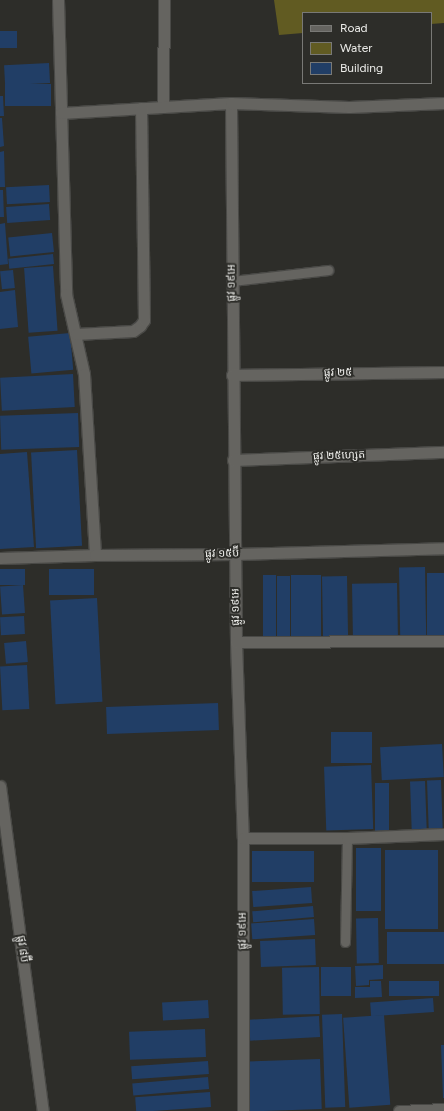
<!DOCTYPE html>
<meta charset="utf-8">
<style>
body{margin:0}
#map{position:relative;width:444px;height:1111px;overflow:hidden;background:#2d2d29;font-family:Figtree,"Noto Sans Khmer",sans-serif}
div>[style]{position:absolute}
[style*='--x']{left:calc(var(--x)*1px);top:calc(var(--y)*1px);width:calc(var(--w)*1px);rotate:calc(var(--a)*1deg)}
.water>*{inset:0;background:#615b22}
.building>*{inset:0;background:#213e66;transform-origin:0 0}
.roads{filter:drop-shadow(1px 0 #494946) drop-shadow(-1px 0 #494946) drop-shadow(0 1px #494946) drop-shadow(0 -1px #494946)}
.service>*{height:9px;margin:-4.5px;padding:0 4.5px;transform-origin:4.5px;border-radius:4.5px;background:#656460}
.minor>*{height:11px;margin:-5.5px;padding:0 5.5px;transform-origin:5.5px;border-radius:5.5px;background:#656460}
span{translate:-50% -50%;white-space:nowrap;text-align:center;line-height:1.15;-webkit-text-stroke:4px #2d2d29;paint-order:stroke}
.street-label{font-size:11px;color:#ecece9}
.legend{position:absolute;left:302px;top:12px;width:130px;height:72px;box-sizing:border-box;background:#2d2d29;border:1px solid #797976;margin:0;padding:5px 7px;list-style:none;font-size:12px;color:#ecece9}
.legend li{display:flex;align-items:center;gap:8px;height:20px}
.legend b{width:20px;border:1px solid #797976}
</style>
<div id="map">
<div class="water">
<div style="clip-path:polygon(274px 0,444px 0,444px 23px,431px 24px,431px 13px,303px 13px,303px 33px,279px 35px)"></div>
</div>
<div class="building">
<div style="left:0;top:31px;width:17px;height:17px"></div>
<div style="left:49px;top:63px;width:20px;height:45px;rotate:87deg"></div>
<div style="left:51px;top:84px;width:22px;height:46px;rotate:90deg"></div>
<div style="clip-path:polygon(0 96px,3px 96px,4px 116px,0 116px)"></div>
<div style="clip-path:polygon(0 118px,2px 118px,4px 146px,0 147px)"></div>
<div style="clip-path:polygon(4px 151px,5px 187px,0 187px,0 152px)"></div>
<div style="left:49px;top:185px;width:17px;height:43px;rotate:87deg"></div>
<div style="clip-path:polygon(0 190px,3px 190px,4px 217px,0 217px)"></div>
<div style="left:49px;top:204px;width:16px;height:43px;rotate:86deg"></div>
<div style="clip-path:polygon(5px 223px,8px 264px,0 265px,0 224px)"></div>
<div style="left:52px;top:233px;width:19px;height:44px;rotate:84deg"></div>
<div style="left:53px;top:254px;width:10px;height:45px;rotate:84deg"></div>
<div style="left:53px;top:266px;width:65px;height:29px;rotate:86deg"></div>
<div style="left:13px;top:270px;width:18px;height:13px;rotate:84deg"></div>
<div style="clip-path:polygon(15px 290px,18px 327px,0 329px,0 292px)"></div>
<div style="left:70px;top:333px;width:37px;height:42px;rotate:85deg"></div>
<div style="left:73px;top:374px;width:33px;height:73px;rotate:87deg"></div>
<div style="left:78px;top:413px;width:34px;height:78px;rotate:88deg"></div>
<div style="left:77px;top:450px;width:96px;height:46px;rotate:87deg"></div>
<div style="clip-path:polygon(27px 452px,34px 547px,0 549px,0 454px)"></div>
<div style="left:425px;top:567px;width:71px;height:26px;rotate:89deg"></div>
<div style="left:0;top:569px;width:25px;height:16px"></div>
<div style="left:49px;top:569px;width:45px;height:26px"></div>
<div style="left:427px;top:573px;width:17px;height:65px"></div>
<div style="left:263px;top:575px;width:13px;height:64px"></div>
<div style="left:291px;top:575px;width:12px;height:63px"></div>
<div style="left:303px;top:575px;width:18px;height:64px"></div>
<div style="left:277px;top:576px;width:13px;height:63px"></div>
<div style="left:347px;top:576px;width:63px;height:25px;rotate:89deg"></div>
<div style="left:397px;top:583px;width:55px;height:45px;rotate:89deg"></div>
<div style="left:23px;top:585px;width:28px;height:23px;rotate:86deg"></div>
<div style="left:97px;top:598px;width:104px;height:47px;rotate:87deg"></div>
<div style="left:24px;top:616px;width:18px;height:24px;rotate:87deg"></div>
<div style="left:26px;top:641px;width:21px;height:22px;rotate:85deg"></div>
<div style="left:27px;top:665px;width:44px;height:27px;rotate:87deg"></div>
<div style="left:218px;top:703px;width:27px;height:112px;rotate:88deg"></div>
<div style="left:331px;top:732px;width:41px;height:31px"></div>
<div style="left:442px;top:744px;width:33px;height:62px;rotate:87deg"></div>
<div style="left:371px;top:765px;width:64px;height:47px;rotate:88deg"></div>
<div style="left:441px;top:780px;width:52px;height:14px;rotate:88deg"></div>
<div style="left:425px;top:781px;width:50px;height:15px;rotate:88deg"></div>
<div style="left:375px;top:783px;width:14px;height:51px"></div>
<div style="left:356px;top:848px;width:25px;height:63px"></div>
<div style="left:385px;top:850px;width:53px;height:79px"></div>
<div style="left:252px;top:851px;width:62px;height:31px"></div>
<div style="left:311px;top:887px;width:16px;height:59px;rotate:86deg"></div>
<div style="left:313px;top:906px;width:11px;height:61px;rotate:85deg"></div>
<div style="left:378px;top:918px;width:45px;height:22px;rotate:89deg"></div>
<div style="left:314px;top:919px;width:16px;height:63px;rotate:86deg"></div>
<div style="left:387px;top:932px;width:57px;height:32px"></div>
<div style="left:315px;top:939px;width:26px;height:55px;rotate:88deg"></div>
<div style="clip-path:polygon(383px 965px,383px 979px,369px 980px,369px 985px,356px 986px,355px 966px)"></div>
<div style="left:319px;top:967px;width:47px;height:37px;rotate:89deg"></div>
<div style="left:351px;top:967px;width:29px;height:30px;rotate:90deg"></div>
<div style="clip-path:polygon(370px 981px,381px 981px,382px 997px,355px 998px,355px 987px,370px 987px)"></div>
<div style="left:439px;top:981px;width:15px;height:50px;rotate:90deg"></div>
<div style="left:433px;top:998px;width:14px;height:63px;rotate:86deg"></div>
<div style="left:208px;top:1000px;width:18px;height:46px;rotate:87deg"></div>
<div style="left:342px;top:1014px;width:93px;height:20px;rotate:88deg"></div>
<div style="left:384px;top:1015px;width:90px;height:41px;rotate:86deg"></div>
<div style="left:319px;top:1016px;width:21px;height:70px;rotate:87deg"></div>
<div style="left:205px;top:1029px;width:28px;height:76px;rotate:88deg"></div>
<div style="clip-path:polygon(441px 1045px,444px 1045px,444px 1098px,443px 1098px)"></div>
<div style="left:320px;top:1059px;width:50px;height:72px;rotate:88deg"></div>
<div style="left:208px;top:1061px;width:13px;height:77px;rotate:86deg"></div>
<div style="left:208px;top:1077px;width:12px;height:76px;rotate:85deg"></div>
<div style="left:210px;top:1092px;width:15px;height:75px;rotate:86deg"></div>
</div>
<div class="roads">
<div class="service">
<div style="--x:232;--y:281;--w:97;--a:-6.5"></div>
<div style="--x:345;--y:942;--w:104;--a:-88.9"></div>
</div>
<div class="minor">
<div style="--x:58;--y:0;--w:294;--a:88.4"></div>
<div style="--x:66;--y:294;--w:82;--a:77.3"></div>
<div style="--x:84;--y:374;--w:181;--a:86.5"></div>
<div style="--x:231;--y:103;--w:539;--a:89.47"></div>
<div style="--x:236;--y:642;--w:196;--a:88"></div>
<div style="--x:243;--y:838;--w:273;--a:90"></div>
<div style="--x:163;--y:107;--w:107;--a:-89.5"></div>
<div style="--x:61;--y:113;--w:170;--a:-3.4"></div>
<div style="--x:231;--y:103;--w:118;--a:1.9"></div>
<div style="--x:349;--y:107;--w:95;--a:-2.4"></div>
<div style="--x:76;--y:334;--w:57;--a:-3"></div>
<div style="--x:133;--y:331;--w:9;--a:-36"></div>
<div style="--x:140;--y:326;--w:7;--a:-56"></div>
<div style="--x:144;--y:320;--w:212;--a:-90.8"></div>
<div style="--x:232;--y:375;--w:212;--a:-0.8"></div>
<div style="--x:233;--y:460;--w:211;--a:-2.2"></div>
<div style="--x:0;--y:558;--w:95;--a:-1.8"></div>
<div style="--x:95;--y:555;--w:140;--a:-0.4"></div>
<div style="--x:235;--y:554;--w:209;--a:-1.6"></div>
<div style="--x:236;--y:642;--w:208;--a:-0.3"></div>
<div style="--x:0;--y:786;--w:328;--a:82.5"></div>
<div style="--x:243;--y:838;--w:104;--a:0"></div>
<div style="--x:347;--y:838;--w:97;--a:-2.4"></div>
<div style="--x:399;--y:1111;--w:45;--a:-2.5"></div>
</div>
</div>
<div class="street-label">
<span style="left:232px;top:283px;rotate:-90deg">ផ្លូវ ១៩អេ</span>
<span style="left:338px;top:373px;rotate:-1deg">ផ្លូវ ២៥</span>
<span style="left:339px;top:456px;rotate:-2deg">ផ្លូវ ២៥ហ្សេត</span>
<span style="left:222px;top:554px;rotate:-1deg">ផ្លូវ ១៥ប៊ី</span>
<span style="left:236px;top:607px;rotate:-91deg">ផ្លូវ ១៩អេ</span>
<span style="left:243px;top:931px;rotate:-90deg">ផ្លូវ ១៩អេ</span>
<span style="left:22px;top:949px;rotate:82deg">ផ្លូវ ៨ប៊ី</span>
</div>
<ul class="legend">
<li><b style="height:5px;background:#656460"></b>Road</li>
<li><b style="height:11px;background:#615b22"></b>Water</li>
<li><b style="height:11px;background:#213e66"></b>Building</li>
</ul>
</div>
